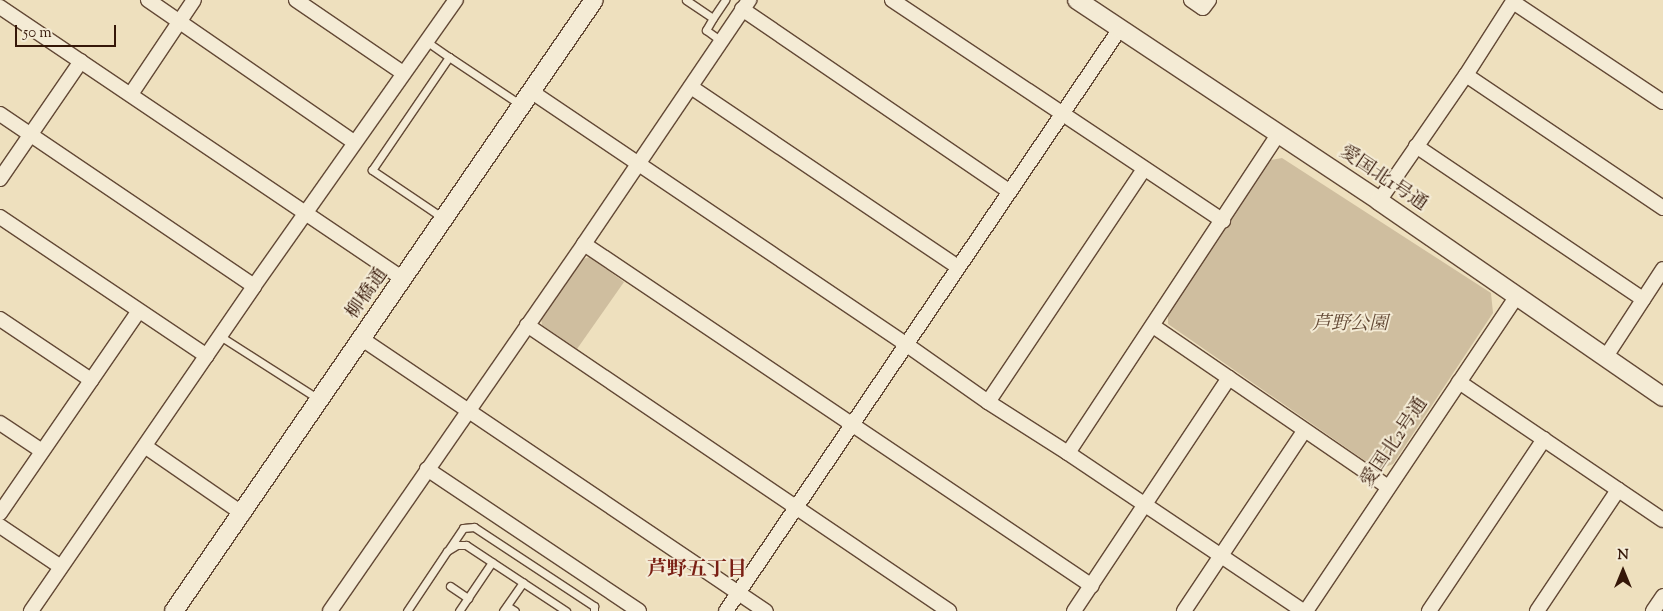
<!DOCTYPE html>
<meta charset="utf-8">
<style>
body{margin:0}
#map{position:relative;width:1663px;height:611px;overflow:hidden;background:#eee0be;font-family:"Sorts Mill Goudy","Noto Serif JP",serif}
div>[style]{position:absolute}
[style*='--x']{left:calc(var(--x)*1px);top:calc(var(--y)*1px);width:calc(var(--w)*1px);rotate:calc(var(--a)*1deg)}
.green>*{inset:0;background:#cfbe9f}
.roads{filter:drop-shadow(1px 0 #634936) drop-shadow(-1px 0 #634936) drop-shadow(0 1px #634936) drop-shadow(0 -1px #634936)}
.service>*{height:7px;margin:-3.5px;padding:0 3.5px;transform-origin:3.5px;border-radius:3.5px;background:#f4ebd5}
.minor>*{height:14px;margin:-7px;padding:0 7px;transform-origin:7px;border-radius:7px;background:#f4ebd5}
.tertiary>*{height:18px;margin:-9px;padding:0 9px;transform-origin:9px;border-radius:9px;background:#f4ebd5}
span{translate:-50% -50%;white-space:nowrap;text-align:center;line-height:1.15;-webkit-text-stroke:4px #f4ebd5;paint-order:stroke}
.street-label{font-size:19px;color:#351708}
.park-label{font-size:19px;color:#634935;font-style:italic}
.neighbourhood-label{font-size:20px;color:#7a1f14;font-weight:700}
.north{position:absolute;left:1598px;top:546px;width:50px;height:50px;-webkit-text-stroke:4px #f4ebd5;paint-order:stroke;rotate:0deg;font-size:14px;font-weight:700;line-height:20px;text-align:center;color:#351708}
.north::after{content:'';display:block;margin:auto;width:18px;height:22px;background:#351708;clip-path:polygon(50% 0,100% 100%,50% 72%,0 100%)}
.scale{position:absolute;left:15px;top:25px;width:101px;height:22px;box-sizing:border-box;border:2px solid #351708;border-top:0;padding-left:6px;font-size:15px;line-height:18px;white-space:nowrap;color:#351708;-webkit-text-stroke:4px #f4ebd5;paint-order:stroke}
</style>
<div id="map">
<div class="green">
<div style="clip-path:polygon(1282px 158px,1491px 293px,1493px 313px,1393px 464px,1383px 468px,1374px 467px,1168px 324px,1168px 314px,1271px 160px)"></div>
<div style="clip-path:polygon(590px 257px,624px 282px,577px 349px,542px 325px,541px 318px,583px 259px)"></div>
</div>
<div class="roads">
<div class="service">
<div style="--x:686;--y:0;--w:32;--a:34"></div>
<div style="--x:713;--y:18;--w:14;--a:120"></div>
<div style="--x:706;--y:30;--w:19;--a:36"></div>
<div style="--x:713;--y:18;--w:22;--a:-56"></div>
<div style="--x:426;--y:41;--w:28;--a:35"></div>
<div style="--x:443;--y:218;--w:86;--a:-145.9"></div>
<div style="--x:372;--y:170;--w:137;--a:-55.7"></div>
<div style="--x:449;--y:57;--w:87;--a:33.7"></div>
<div style="--x:220;--y:336;--w:119;--a:32.6"></div>
<div style="--x:449;--y:549;--w:25;--a:-56"></div>
<div style="--x:463;--y:528;--w:11;--a:-5"></div>
<div style="--x:474;--y:527;--w:144;--a:33.4"></div>
<div style="--x:594;--y:606;--w:5;--a:90"></div>
<div style="--x:450;--y:586;--w:22;--a:34"></div>
<div style="--x:507;--y:606;--w:9;--a:32"></div>
<div style="--x:407;--y:611;--w:72;--a:-56.3"></div>
<div style="--x:447;--y:551;--w:12;--a:-31"></div>
<div style="--x:457;--y:545;--w:9;--a:0"></div>
<div style="--x:466;--y:545;--w:120;--a:33.4"></div>
<div style="--x:459;--y:611;--w:59;--a:-56"></div>
<div style="--x:503;--y:611;--w:35;--a:-55"></div>
</div>
<div class="minor">
<div style="--x:148;--y:0;--w:250;--a:34.6"></div>
<div style="--x:296;--y:0;--w:130;--a:34.3"></div>
<div style="--x:892;--y:0;--w:398;--a:33.7"></div>
<div style="--x:1191;--y:0;--w:14;--a:34"></div>
<div style="--x:1203;--y:8;--w:10;--a:-53"></div>
<div style="--x:1513;--y:2;--w:180;--a:33.7"></div>
<div style="--x:0;--y:7;--w:487;--a:34"></div>
<div style="--x:742;--y:9;--w:323;--a:34.3"></div>
<div style="--x:1466;--y:75;--w:238;--a:34"></div>
<div style="--x:691;--y:87;--w:322;--a:34"></div>
<div style="--x:532;--y:92;--w:452;--a:34"></div>
<div style="--x:907;--y:345;--w:99;--a:35.1"></div>
<div style="--x:988;--y:402;--w:95;--a:32.5"></div>
<div style="--x:1068;--y:453;--w:283;--a:33.9"></div>
<div style="--x:131;--y:94;--w:113;--a:-56.2"></div>
<div style="--x:0;--y:114;--w:307;--a:34.1"></div>
<div style="--x:1416;--y:146;--w:274;--a:34"></div>
<div style="--x:0;--y:179;--w:143;--a:-55.5"></div>
<div style="--x:1379;--y:201;--w:153;--a:-55.4"></div>
<div style="--x:1466;--y:75;--w:89;--a:-57.4"></div>
<div style="--x:0;--y:217;--w:249;--a:33.9"></div>
<div style="--x:584;--y:244;--w:612;--a:33.95"></div>
<div style="--x:0;--y:319;--w:110;--a:33.8"></div>
<div style="--x:527;--y:325;--w:510;--a:34.13"></div>
<div style="--x:1153;--y:326;--w:285;--a:34.4"></div>
<div style="--x:362;--y:339;--w:487;--a:34"></div>
<div style="--x:1605;--y:358;--w:106;--a:-56.9"></div>
<div style="--x:1459;--y:382;--w:246;--a:34.1"></div>
<div style="--x:988;--y:402;--w:280;--a:-56.2"></div>
<div style="--x:0;--y:423;--w:50;--a:33.7"></div>
<div style="--x:146;--y:447;--w:118;--a:34.6"></div>
<div style="--x:1068;--y:453;--w:383;--a:-56.6"></div>
<div style="--x:427;--y:469;--w:255;--a:33.8"></div>
<div style="--x:0;--y:513;--w:245;--a:-55.5"></div>
<div style="--x:0;--y:526;--w:73;--a:33.9"></div>
<div style="--x:31;--y:611;--w:394;--a:-55.5"></div>
<div style="--x:254;--y:286;--w:350;--a:-54.8"></div>
<div style="--x:330;--y:611;--w:446;--a:-55.3"></div>
<div style="--x:584;--y:244;--w:295;--a:-55.9"></div>
<div style="--x:726;--y:611;--w:701;--a:-55.92"></div>
<div style="--x:1074;--y:611;--w:280;--a:-56.4"></div>
<div style="--x:1184;--y:611;--w:216;--a:-56.3"></div>
<div style="--x:1306;--y:611;--w:378;--a:-56.2"></div>
<div style="--x:1429;--y:611;--w:207;--a:-56.2"></div>
<div style="--x:1537;--y:611;--w:146;--a:-56.2"></div>
<div style="--x:1653;--y:611;--w:18;--a:-56"></div>
</div>
<div class="tertiary">
<div style="--x:1077;--y:0;--w:363;--a:33.6"></div>
<div style="--x:1379;--y:201;--w:345;--a:34.6"></div>
<div style="--x:174;--y:611;--w:741;--a:-55.5"></div>
</div>
</div>
<div class="street-label">
<span style="left:1383px;top:179px;rotate:34deg">愛国北1号通</span>
<span style="left:368px;top:294px;rotate:-55deg">柳橋通</span>
<span style="left:1395px;top:443px;rotate:-56deg">愛国北2号通</span>
</div>
<div class="park-label">
<span style="left:1350px;top:325px">芦野公園</span>
</div>
<div class="neighbourhood-label">
<span style="left:697px;top:570px">芦野五丁目</span>
</div>
<div class="north">N</div>
<div class="scale">50 m</div>
</div>
